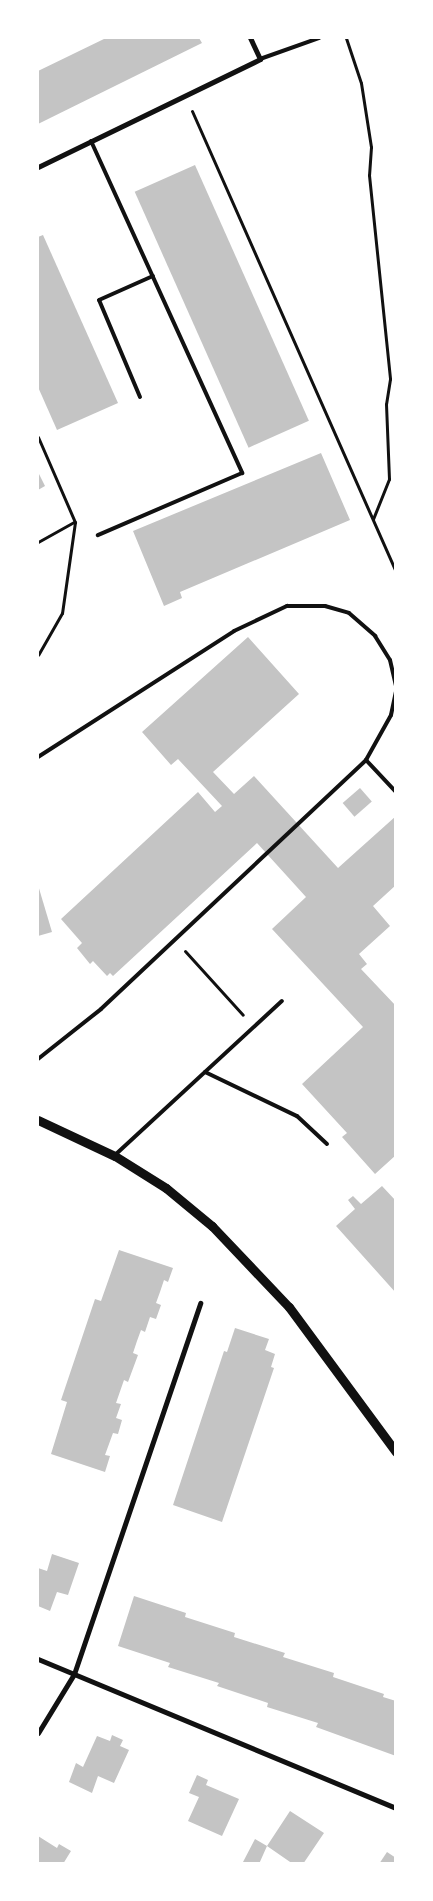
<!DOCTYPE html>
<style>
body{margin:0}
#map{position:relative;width:433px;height:1901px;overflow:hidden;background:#fff;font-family:"Crimson Pro",serif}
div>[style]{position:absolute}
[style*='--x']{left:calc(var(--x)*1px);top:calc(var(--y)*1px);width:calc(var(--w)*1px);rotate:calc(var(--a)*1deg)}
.building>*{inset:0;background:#c4c4c4;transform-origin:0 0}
.path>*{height:3px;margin:-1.5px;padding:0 1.5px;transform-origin:1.5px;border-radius:1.5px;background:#111}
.service>*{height:4px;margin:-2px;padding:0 2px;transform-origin:2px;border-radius:2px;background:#111}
.minor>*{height:5px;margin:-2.5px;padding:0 2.5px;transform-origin:2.5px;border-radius:2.5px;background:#111}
.tertiary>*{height:9px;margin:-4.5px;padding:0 4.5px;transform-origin:4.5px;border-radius:4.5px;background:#111}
span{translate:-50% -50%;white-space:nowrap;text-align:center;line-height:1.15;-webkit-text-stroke:4.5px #fff;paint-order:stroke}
.frame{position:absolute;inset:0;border:39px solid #fff;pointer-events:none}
</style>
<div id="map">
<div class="building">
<div style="clip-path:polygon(106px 38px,199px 38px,202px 43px,38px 124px,38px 71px)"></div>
<div style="left:195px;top:165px;width:280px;height:66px;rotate:66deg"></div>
<div style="clip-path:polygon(43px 235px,118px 403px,57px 430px,38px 387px,38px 237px)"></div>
<div style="clip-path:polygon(321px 453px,350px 520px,180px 592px,182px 598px,164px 606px,133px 531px)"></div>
<div style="clip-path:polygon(38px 472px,45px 486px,38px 490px)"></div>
<div style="clip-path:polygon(248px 637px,299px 694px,213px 772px,234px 794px,254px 776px,338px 868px,396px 816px,396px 885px,373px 906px,390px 926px,359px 954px,367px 964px,361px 969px,396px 1006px,396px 1155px,375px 1174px,342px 1137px,347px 1133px,302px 1084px,363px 1027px,272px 929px,306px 897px,257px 843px,113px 976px,110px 973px,107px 976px,93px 961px,90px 964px,77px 948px,82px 943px,61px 919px,198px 792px,215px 812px,222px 806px,178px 759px,171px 765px,142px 732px)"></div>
<div style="left:360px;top:788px;width:18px;height:23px;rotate:49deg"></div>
<div style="clip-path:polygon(38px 885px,52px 932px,38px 936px)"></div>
<div style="clip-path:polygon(382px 1186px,396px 1201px,396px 1293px,336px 1226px,355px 1209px,348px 1200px,353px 1196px,361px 1204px)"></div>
<div style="clip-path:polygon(119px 1250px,173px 1268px,168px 1282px,164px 1280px,160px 1292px,156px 1303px,161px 1305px,156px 1319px,150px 1317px,145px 1332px,141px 1330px,137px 1341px,133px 1353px,138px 1355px,128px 1382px,124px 1380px,116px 1403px,121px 1404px,116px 1418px,122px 1420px,118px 1434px,113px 1433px,105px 1455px,110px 1456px,105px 1472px,51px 1454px,67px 1402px,61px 1400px,95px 1299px,101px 1301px)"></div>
<div style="clip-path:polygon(235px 1328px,269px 1339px,265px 1350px,275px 1354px,271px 1367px,274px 1368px,222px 1522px,173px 1505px,224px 1351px,227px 1352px)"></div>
<div style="clip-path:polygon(52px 1554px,79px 1563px,68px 1595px,57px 1592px,50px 1611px,38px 1606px,38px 1568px,47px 1571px)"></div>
<div style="clip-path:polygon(134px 1596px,186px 1613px,185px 1617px,235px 1633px,234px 1637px,285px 1653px,283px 1657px,334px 1673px,333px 1677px,384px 1694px,383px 1697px,396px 1701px,396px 1756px,316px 1727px,318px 1723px,267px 1707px,268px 1703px,217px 1686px,219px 1683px,168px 1667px,170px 1663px,118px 1646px)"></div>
<div style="clip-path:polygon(112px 1735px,123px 1740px,120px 1746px,129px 1750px,114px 1783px,98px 1776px,92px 1793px,69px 1782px,76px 1763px,83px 1767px,97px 1736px,110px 1741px)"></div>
<div style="clip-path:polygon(197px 1775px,208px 1780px,206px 1785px,239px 1799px,222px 1836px,188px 1821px,199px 1797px,189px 1793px)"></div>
<div style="clip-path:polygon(290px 1811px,324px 1833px,303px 1864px,293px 1864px,267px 1846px,259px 1864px,243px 1862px,255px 1839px,267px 1846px)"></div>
<div style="clip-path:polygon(38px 1836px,57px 1848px,59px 1844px,71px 1851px,63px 1864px,38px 1864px)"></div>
<div style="clip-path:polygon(387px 1852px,396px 1858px,396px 1864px,379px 1864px)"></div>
</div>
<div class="path">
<div style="--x:346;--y:38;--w:47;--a:71.6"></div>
<div style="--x:361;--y:83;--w:65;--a:81.1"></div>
<div style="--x:371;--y:147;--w:28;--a:94"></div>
<div style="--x:369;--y:175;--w:205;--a:84.1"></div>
<div style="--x:390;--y:379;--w:25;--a:99"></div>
<div style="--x:386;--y:404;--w:75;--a:87.7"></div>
<div style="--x:389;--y:479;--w:43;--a:111.8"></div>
<div style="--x:192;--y:111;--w:504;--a:66.13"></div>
<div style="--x:38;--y:437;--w:93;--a:66.5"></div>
<div style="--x:75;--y:522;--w:92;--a:98.1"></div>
<div style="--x:62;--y:613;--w:48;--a:119.7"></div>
<div style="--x:38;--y:542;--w:41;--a:-29.1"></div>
<div style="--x:185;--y:951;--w:86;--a:47.8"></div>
</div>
<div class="service">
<div style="--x:260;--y:59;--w:63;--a:-19.6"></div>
<div style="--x:91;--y:141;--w:365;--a:65.5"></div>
<div style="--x:242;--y:473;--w:157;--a:156.7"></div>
<div style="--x:140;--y:397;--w:105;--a:-112.9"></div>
<div style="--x:99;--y:300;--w:59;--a:-24"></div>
<div style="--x:38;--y:757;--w:233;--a:-32.7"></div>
<div style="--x:234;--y:631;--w:59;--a:-25.3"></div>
<div style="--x:287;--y:606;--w:38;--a:0"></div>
<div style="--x:325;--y:606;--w:25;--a:16"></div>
<div style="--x:349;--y:613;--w:35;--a:41"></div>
<div style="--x:375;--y:636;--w:28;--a:58"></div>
<div style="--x:390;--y:660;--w:26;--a:77"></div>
<div style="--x:366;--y:760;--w:44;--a:46.8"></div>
<div style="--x:38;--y:1059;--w:80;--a:-38.4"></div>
<div style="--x:101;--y:1009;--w:364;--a:-43.2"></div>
<div style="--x:366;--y:760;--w:51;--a:-60.9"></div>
<div style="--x:391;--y:715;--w:24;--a:-78"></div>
<div style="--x:205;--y:1072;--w:102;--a:25.6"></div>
<div style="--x:297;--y:1116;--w:41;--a:43"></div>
<div style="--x:115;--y:1155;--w:227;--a:-42.7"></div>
</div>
<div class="minor">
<div style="--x:38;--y:167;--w:247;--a:-25.9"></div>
<div style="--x:260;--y:59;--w:23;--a:-115"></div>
<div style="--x:38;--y:1659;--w:388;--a:22.6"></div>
<div style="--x:38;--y:1733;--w:69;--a:-58.6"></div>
<div style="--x:74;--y:1674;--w:392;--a:-71.2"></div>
</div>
<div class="tertiary">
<div style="--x:38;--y:1120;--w:85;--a:25.1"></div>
<div style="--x:115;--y:1156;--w:60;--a:32.1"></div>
<div style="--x:166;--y:1188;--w:60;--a:39.6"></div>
<div style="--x:212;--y:1226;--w:112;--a:46.5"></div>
<div style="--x:289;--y:1307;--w:180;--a:53.6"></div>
</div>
<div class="frame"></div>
</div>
